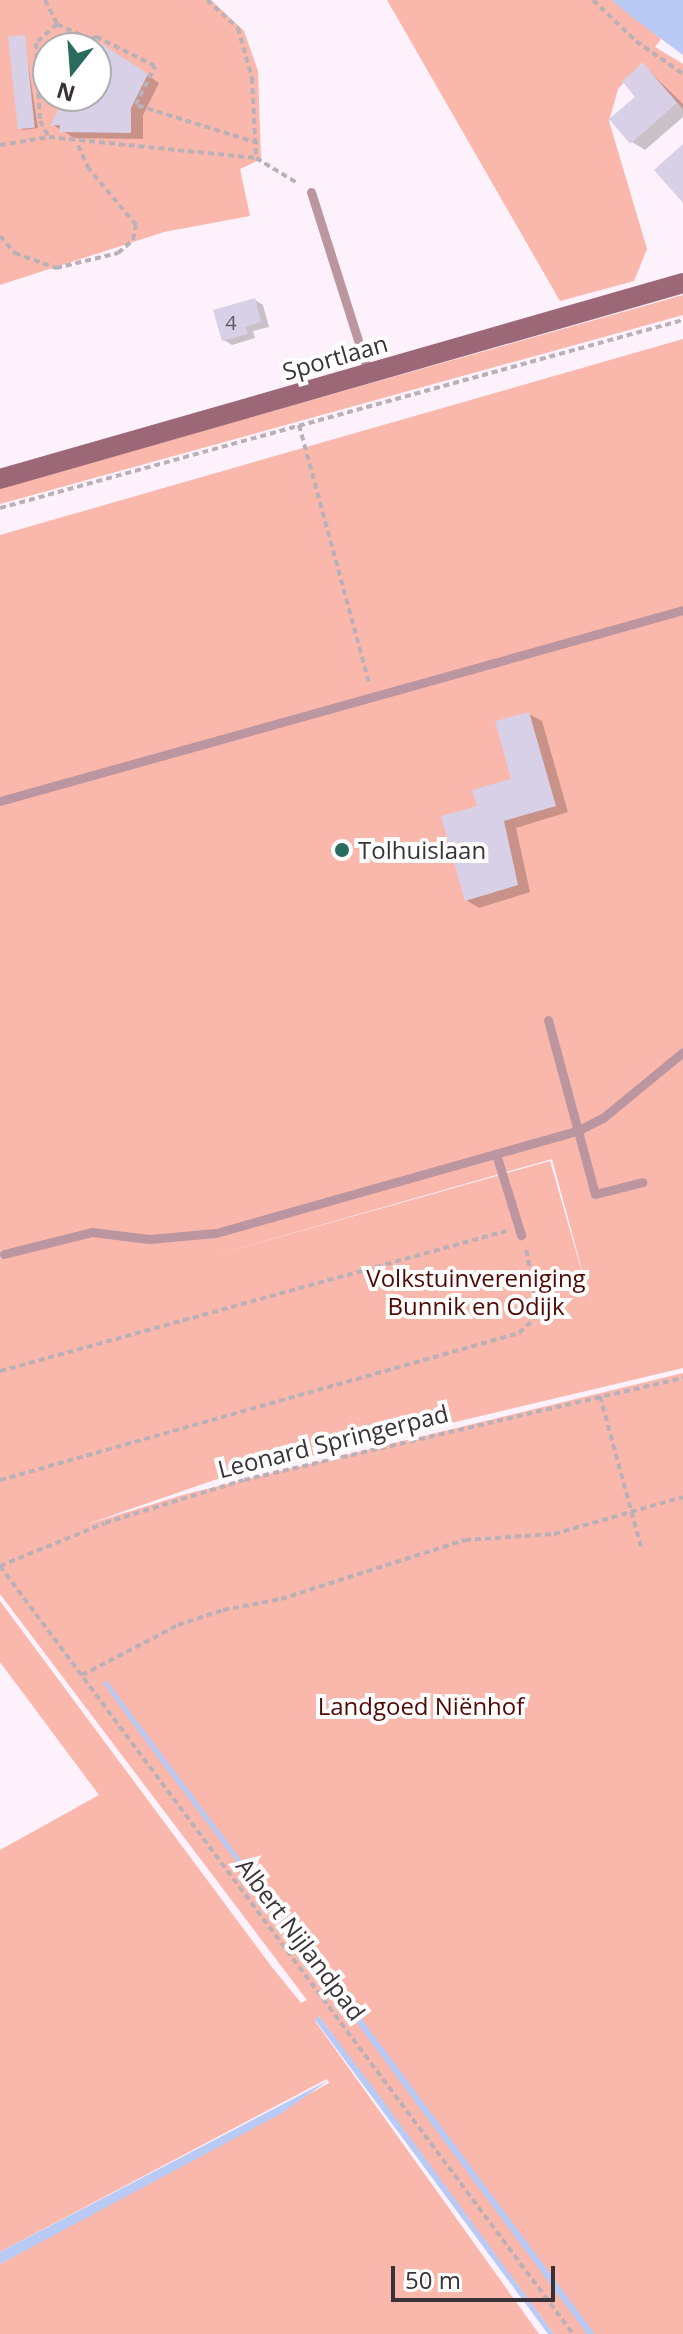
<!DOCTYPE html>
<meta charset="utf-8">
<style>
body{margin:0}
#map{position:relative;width:683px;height:2334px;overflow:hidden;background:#fdf1fb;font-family:"Open Sans",sans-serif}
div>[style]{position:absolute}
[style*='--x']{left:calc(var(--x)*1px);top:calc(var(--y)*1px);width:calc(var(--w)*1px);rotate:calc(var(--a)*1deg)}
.green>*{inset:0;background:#fab7ab}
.water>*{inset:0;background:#b9cbf4}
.shadow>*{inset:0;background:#0003}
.building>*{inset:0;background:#d7d0e7;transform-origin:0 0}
.path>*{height:4px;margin-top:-2px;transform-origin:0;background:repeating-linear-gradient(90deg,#bab0b8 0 6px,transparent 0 10px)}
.lane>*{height:9px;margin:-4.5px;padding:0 4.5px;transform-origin:4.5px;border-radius:4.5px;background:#bb96a0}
.secondary>*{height:20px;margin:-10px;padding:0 10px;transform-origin:10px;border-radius:10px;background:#9c6878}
.dots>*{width:22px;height:22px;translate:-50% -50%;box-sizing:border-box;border:4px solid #fff;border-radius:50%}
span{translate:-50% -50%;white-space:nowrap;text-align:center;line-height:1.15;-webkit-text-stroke:8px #fff;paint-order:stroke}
.number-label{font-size:20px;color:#605a64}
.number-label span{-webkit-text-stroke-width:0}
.street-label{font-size:24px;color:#393238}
.poi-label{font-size:24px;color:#393238}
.left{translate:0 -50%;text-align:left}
.park-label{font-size:24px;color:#520803}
.north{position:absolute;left:32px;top:32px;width:80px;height:80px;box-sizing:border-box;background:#fff;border:2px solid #b0adaf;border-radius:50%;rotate:197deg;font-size:22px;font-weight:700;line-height:32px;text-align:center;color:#393238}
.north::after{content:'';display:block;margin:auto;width:28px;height:36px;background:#296b5c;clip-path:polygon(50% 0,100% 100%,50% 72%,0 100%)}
.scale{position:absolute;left:391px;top:2266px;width:164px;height:36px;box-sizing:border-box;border:4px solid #393238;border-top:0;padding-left:10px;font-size:24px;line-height:28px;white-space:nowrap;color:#393238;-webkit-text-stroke:6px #fff;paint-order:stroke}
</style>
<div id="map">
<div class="green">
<div style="clip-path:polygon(evenodd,0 0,211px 0,244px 31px,258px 71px,261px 159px,240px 169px,250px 216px,164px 232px,0 285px,0 0,48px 48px,96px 48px,96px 96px,48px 96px,48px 48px)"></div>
<div style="clip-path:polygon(387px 0,612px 0,661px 39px,655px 47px,683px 64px,683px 109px,642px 63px,618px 89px,609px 121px,647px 249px,634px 281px,560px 301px)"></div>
<div style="clip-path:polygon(683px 295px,683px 315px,0 504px,0 488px)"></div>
<div style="clip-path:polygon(evenodd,683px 339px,683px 1368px,223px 1477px,82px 1526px,186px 1494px,683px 1373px,683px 2334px,554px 2334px,319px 2016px,315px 2021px,539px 2334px,0 2334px,0 2264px,329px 2083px,327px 2079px,0 2252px,0 1850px,99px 1795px,0 1662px,0 1601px,271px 1966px,301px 2003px,307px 2000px,0 1594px,0 535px,683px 339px,552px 1159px,592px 1307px,550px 1161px,198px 1260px,552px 1159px)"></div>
</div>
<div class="water">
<div style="clip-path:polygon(612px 0,683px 0,683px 55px,633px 18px)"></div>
<div style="clip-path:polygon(107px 1681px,325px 1972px,323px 1976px,161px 1762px,103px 1683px)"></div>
<div style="clip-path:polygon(358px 2014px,404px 2076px,595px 2334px,587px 2334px,353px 2018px)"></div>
<div style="clip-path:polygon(319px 2016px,379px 2095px,554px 2334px,548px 2334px,315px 2020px)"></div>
<div style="clip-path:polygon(329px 2080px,282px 2113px,0 2264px,0 2252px)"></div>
</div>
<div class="shadow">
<div style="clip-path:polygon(24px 37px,38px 128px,23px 130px,20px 128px)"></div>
<div style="clip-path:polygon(75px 40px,91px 48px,71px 48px)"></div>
<div style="clip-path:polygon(96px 51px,112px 51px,159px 83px,143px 115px,143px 139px,74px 138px,53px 125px,67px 96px,96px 96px)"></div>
<div style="clip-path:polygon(643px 65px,683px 104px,683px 117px,645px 150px,632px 142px)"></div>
<div style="clip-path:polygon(255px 300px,263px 305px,269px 327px,253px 331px,255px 338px,232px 345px,224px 340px)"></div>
<div style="clip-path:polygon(529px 714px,542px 721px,568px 812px,516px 828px,530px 892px,479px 908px,466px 900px,479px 807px,514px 780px)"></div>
</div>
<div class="building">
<div style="left:25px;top:35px;width:93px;height:17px;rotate:84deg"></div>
<div style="clip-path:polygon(96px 40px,148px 74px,131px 108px,131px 133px,59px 132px,60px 125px,50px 126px,65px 96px,96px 96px)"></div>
<div style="clip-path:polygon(643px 63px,677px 103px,630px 144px,609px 119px,635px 97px,622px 81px)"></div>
<div style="clip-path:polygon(683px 144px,683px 203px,654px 170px)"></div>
<div style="clip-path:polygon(255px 298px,261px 322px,245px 327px,248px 334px,222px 341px,213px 310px)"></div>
<div style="clip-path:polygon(529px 712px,556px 806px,504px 821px,518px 885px,465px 901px,441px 816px,477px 806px,472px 790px,511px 779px,495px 721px)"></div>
</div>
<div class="path">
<div style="--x:45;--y:0;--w:27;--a:63"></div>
<div style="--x:207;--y:0;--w:42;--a:42.1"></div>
<div style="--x:238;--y:28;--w:52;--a:74.4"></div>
<div style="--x:252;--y:78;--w:79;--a:87.1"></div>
<div style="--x:593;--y:0;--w:59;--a:43.6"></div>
<div style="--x:636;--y:41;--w:57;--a:35.1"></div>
<div style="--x:258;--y:143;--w:128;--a:-162.7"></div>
<div style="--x:136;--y:105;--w:43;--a:-64"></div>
<div style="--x:155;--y:66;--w:65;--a:-153.4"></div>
<div style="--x:97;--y:37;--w:7;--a:164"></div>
<div style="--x:90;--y:39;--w:36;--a:-156"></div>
<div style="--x:57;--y:24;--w:28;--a:138"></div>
<div style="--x:36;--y:43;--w:78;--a:87.1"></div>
<div style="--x:40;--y:121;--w:18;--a:61"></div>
<div style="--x:49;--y:137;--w:208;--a:5.8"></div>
<div style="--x:256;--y:158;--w:50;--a:31.2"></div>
<div style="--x:0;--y:145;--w:50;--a:-9.3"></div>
<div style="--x:0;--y:236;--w:23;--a:49"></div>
<div style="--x:15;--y:253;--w:44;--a:20.1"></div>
<div style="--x:56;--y:268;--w:64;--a:-13.6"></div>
<div style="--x:118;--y:253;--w:20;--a:-41"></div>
<div style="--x:133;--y:240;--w:15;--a:-79"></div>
<div style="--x:136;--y:225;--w:73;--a:-130"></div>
<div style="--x:89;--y:169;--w:29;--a:-115"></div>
<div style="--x:299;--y:425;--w:267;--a:74.8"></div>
<div style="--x:0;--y:508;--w:708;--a:-15.39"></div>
<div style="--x:0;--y:1371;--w:525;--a:-15.47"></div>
<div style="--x:600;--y:1396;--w:156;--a:74.8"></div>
<div style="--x:0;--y:1480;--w:539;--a:-15.81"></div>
<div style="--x:519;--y:1333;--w:26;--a:-43"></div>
<div style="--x:538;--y:1315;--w:69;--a:-100"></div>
<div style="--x:0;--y:1566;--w:958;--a:53.27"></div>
<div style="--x:0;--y:1566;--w:113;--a:-22.3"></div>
<div style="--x:105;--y:1523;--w:145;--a:-17.2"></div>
<div style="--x:244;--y:1480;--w:451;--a:-13.1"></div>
<div style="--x:82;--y:1675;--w:108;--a:-27.5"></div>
<div style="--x:178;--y:1625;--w:47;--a:-18.4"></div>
<div style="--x:223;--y:1610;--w:59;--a:-10.7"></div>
<div style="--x:281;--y:1599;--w:193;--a:-17.8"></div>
<div style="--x:465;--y:1540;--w:89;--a:-3.9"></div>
<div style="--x:554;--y:1534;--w:134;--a:-16"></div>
</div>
<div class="lane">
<div style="--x:311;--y:192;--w:192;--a:72.4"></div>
<div style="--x:0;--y:801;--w:709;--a:-15.62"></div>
<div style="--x:548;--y:1020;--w:180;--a:74.9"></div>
<div style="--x:595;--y:1194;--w:49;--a:-14"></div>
<div style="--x:496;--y:1154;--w:85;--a:72.8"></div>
<div style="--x:4;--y:1254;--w:91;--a:-14"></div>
<div style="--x:92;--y:1232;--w:57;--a:7"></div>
<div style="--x:149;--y:1239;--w:67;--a:-5.1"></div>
<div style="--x:216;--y:1233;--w:375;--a:-15.8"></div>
<div style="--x:577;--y:1131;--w:30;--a:-27"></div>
<div style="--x:604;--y:1117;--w:102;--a:-39.4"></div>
</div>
<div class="secondary">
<div style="--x:0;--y:479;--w:711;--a:-16.01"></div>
</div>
<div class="dots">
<div style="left:342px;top:850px;background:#296b5c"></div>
</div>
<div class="number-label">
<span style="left:231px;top:322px">4</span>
</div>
<div class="street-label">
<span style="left:335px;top:357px;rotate:-16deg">Sportlaan</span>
<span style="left:333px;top:1441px;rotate:-14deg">Leonard Springerpad</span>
<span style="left:301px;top:1939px;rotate:53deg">Albert Nijlandpad</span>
</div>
<div class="poi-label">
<span class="left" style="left:358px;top:850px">Tolhuislaan</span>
</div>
<div class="park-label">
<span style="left:476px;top:1292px">Volkstuinvereniging<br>Bunnik en Odijk</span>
<span style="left:421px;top:1706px">Landgoed Niënhof</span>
</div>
<div class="north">N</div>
<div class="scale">50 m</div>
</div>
